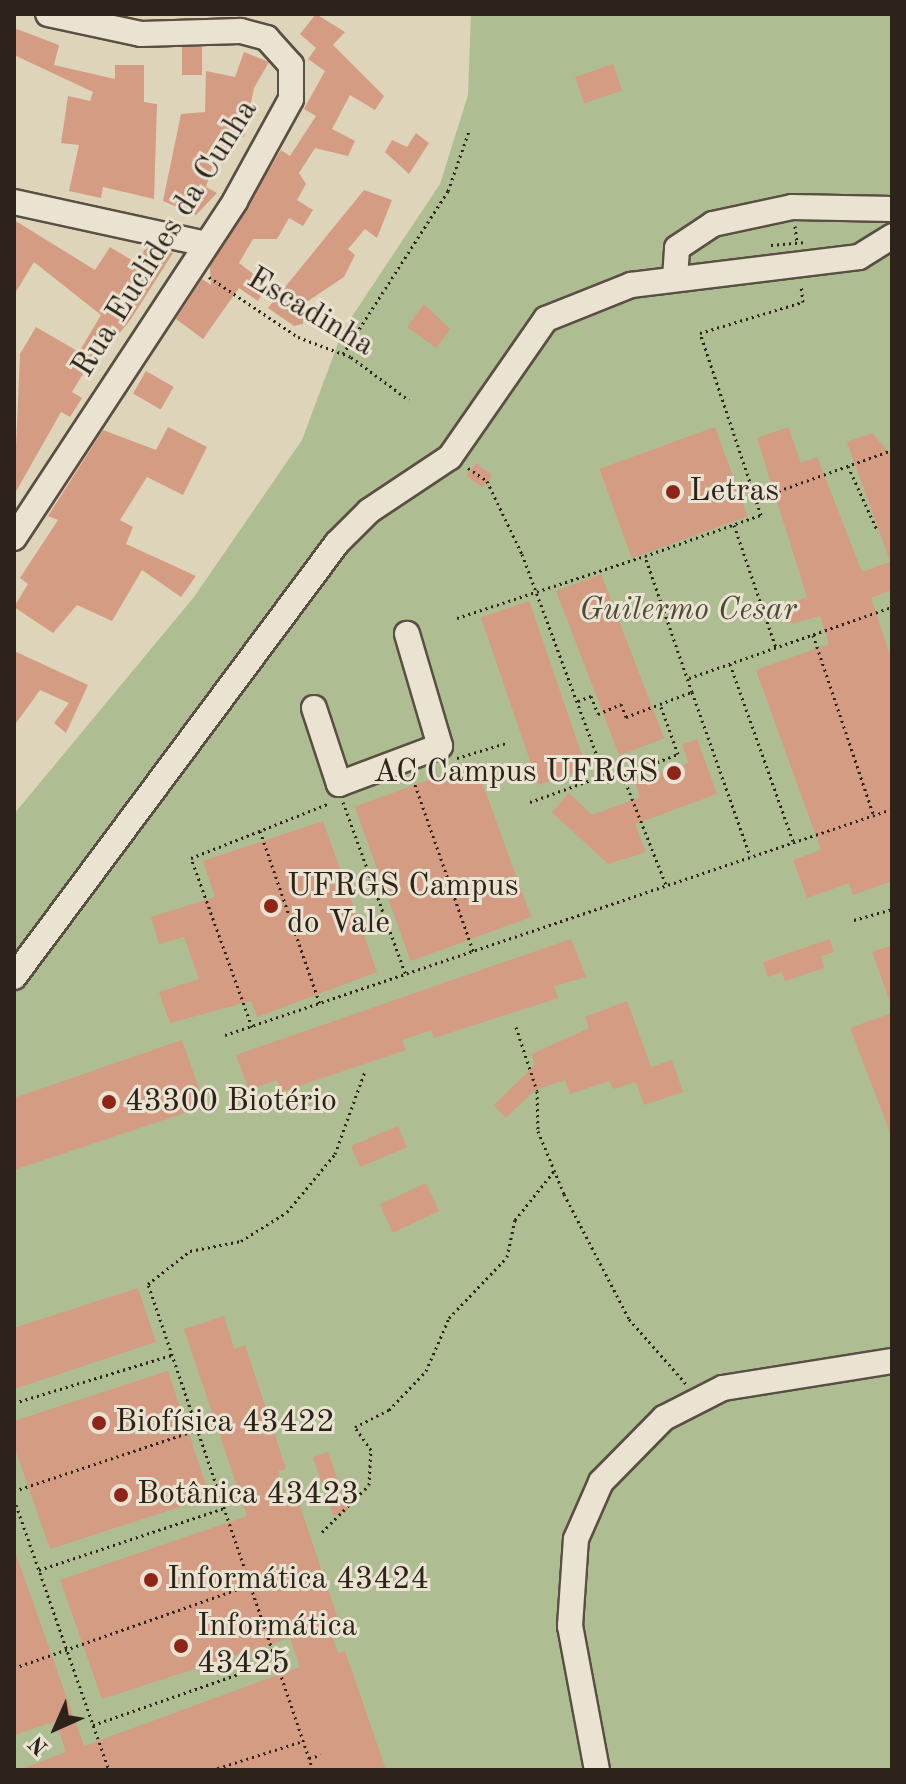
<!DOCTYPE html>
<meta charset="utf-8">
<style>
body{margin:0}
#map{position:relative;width:906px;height:1784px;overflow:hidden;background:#ded4ba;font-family:"Old Standard TT",serif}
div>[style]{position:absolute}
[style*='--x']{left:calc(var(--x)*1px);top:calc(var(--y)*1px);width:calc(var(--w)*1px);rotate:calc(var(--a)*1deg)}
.green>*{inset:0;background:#afbd92}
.building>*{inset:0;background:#d49c83;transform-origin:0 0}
.path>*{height:3px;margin-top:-1.5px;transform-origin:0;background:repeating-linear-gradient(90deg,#2d231a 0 2px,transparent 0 6px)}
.roads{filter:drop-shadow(2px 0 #594f42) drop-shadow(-2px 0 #594f42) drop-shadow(0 2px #594f42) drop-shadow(0 -2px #594f42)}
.minor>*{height:24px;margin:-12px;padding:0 12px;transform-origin:12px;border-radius:12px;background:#eae3d2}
.dots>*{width:22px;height:22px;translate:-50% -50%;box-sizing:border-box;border:4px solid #eae3d2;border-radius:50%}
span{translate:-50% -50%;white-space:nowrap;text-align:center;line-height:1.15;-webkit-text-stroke:6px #eae3d2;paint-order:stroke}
.street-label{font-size:32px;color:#2d231a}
.poi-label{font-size:32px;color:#2d231a}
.left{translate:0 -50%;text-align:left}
.right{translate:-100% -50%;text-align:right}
.park-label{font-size:32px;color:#4e4a38;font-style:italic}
.frame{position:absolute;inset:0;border:16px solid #2d231a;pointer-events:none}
.north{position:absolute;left:16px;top:1688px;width:80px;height:80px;-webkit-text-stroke:6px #eae3d2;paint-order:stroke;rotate:225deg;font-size:22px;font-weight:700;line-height:32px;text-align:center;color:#2d231a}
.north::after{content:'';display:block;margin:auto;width:28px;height:36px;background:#2d231a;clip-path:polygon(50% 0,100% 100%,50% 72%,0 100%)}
</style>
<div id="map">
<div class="green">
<div style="clip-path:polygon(471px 14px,892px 14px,892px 1770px,14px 1770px,14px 814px,194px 597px,302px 440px,343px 330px,440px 184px,468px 95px)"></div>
</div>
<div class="building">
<div style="clip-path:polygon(316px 14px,345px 32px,333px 45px,384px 96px,375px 110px,350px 95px,332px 129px,355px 141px,348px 156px,315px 148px,299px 173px,306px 184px,297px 200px,313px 210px,303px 226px,289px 218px,277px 239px,253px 239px,239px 263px,268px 285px,258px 301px,239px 288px,203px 339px,176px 319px,202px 279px,211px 285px,210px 266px,281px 150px,290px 156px,316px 116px,304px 109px,325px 71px,308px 59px,316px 48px,300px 34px)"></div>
<div style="clip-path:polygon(14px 28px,59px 45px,54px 65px,115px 79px,115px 65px,144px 65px,144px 102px,157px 104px,154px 199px,103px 187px,101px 198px,69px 191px,79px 145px,61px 143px,68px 96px,90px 101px,93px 92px,14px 55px)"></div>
<div style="left:202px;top:47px;width:28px;height:20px;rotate:90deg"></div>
<div style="clip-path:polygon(244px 52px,269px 62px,254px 88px,244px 137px,234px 136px,224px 164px,214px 161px,206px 187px,217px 193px,196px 215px,163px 201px,181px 114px,205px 112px,206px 71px,235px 77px)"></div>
<div style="left:613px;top:64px;width:28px;height:40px;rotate:71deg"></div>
<div style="clip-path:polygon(416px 133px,429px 143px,409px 174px,385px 152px,392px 140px,407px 147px)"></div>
<div style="clip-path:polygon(364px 190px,392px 200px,377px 238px,365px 229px,348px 249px,355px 255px,344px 277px,305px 303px,303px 324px,294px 326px,268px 308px)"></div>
<div style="clip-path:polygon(14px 220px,95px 270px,110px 247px,138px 264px,146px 246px,173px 253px,129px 322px,103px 352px,98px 349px,72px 392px,82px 398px,70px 417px,61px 412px,14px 495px,20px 354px,36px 327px,79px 352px,101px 315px,34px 262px,14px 295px)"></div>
<div style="clip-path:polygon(424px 304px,450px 329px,436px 348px,407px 327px)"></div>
<div style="left:146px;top:371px;width:32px;height:26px;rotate:30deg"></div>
<div style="clip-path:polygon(168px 427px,207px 447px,183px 495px,147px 477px,120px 520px,133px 527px,126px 544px,196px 576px,181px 597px,142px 570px,112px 621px,77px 605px,53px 633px,14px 607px,28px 584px,20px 578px,58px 520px,48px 516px,103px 430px,156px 450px)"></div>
<div style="left:715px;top:427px;width:95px;height:123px;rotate:70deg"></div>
<div style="clip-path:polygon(788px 427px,801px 463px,817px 457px,862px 572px,892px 561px,892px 590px,871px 598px,892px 661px,892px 881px,853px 895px,849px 883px,807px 898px,793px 860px,821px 850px,756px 670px,829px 644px,820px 616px,790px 624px,784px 605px,807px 597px,757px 438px)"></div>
<div style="clip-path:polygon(872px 433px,892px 456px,890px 561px,847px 442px)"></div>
<div style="left:476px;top:463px;width:20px;height:16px;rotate:37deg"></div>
<div style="left:601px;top:574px;width:176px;height:48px;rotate:69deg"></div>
<div style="left:529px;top:601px;width:177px;height:51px;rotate:71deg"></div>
<div style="clip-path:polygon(14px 651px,88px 685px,66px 733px,54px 723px,69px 703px,40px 690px,14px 726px)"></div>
<div style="clip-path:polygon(697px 739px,717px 794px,635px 824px,646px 852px,608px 864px,552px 812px,569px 793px,592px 815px,640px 797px,635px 783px,689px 763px,682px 745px)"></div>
<div style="left:475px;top:763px;width:164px;height:128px;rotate:70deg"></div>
<div style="clip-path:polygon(323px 821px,377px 972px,257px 1017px,251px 1001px,170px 1023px,159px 992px,199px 979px,184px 937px,159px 944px,151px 917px,215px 897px,203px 861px)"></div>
<div style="clip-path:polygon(571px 939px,586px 977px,554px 986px,558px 998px,434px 1038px,431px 1030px,402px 1040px,406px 1050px,281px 1092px,277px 1080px,249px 1090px,236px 1055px)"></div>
<div style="clip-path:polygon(830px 939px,834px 952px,821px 956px,824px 968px,785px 981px,782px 972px,768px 977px,763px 962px)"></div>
<div style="clip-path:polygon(892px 945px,892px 1001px,890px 1002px,872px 952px)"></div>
<div style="clip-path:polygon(627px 1001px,651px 1067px,672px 1060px,683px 1092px,644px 1105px,636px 1082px,613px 1089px,609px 1081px,570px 1094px,565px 1080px,535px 1090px,506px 1118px,494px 1105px,535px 1065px,532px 1054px,589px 1028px,585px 1017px)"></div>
<div style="clip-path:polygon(892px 1013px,892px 1135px,891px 1135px,850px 1028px)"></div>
<div style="clip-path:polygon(182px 1040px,205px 1106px,14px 1170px,14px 1098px)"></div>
<div style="left:398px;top:1126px;width:23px;height:51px;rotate:67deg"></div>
<div style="left:426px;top:1183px;width:31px;height:51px;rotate:65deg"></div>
<div style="clip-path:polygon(138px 1288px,156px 1342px,14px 1389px,14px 1328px)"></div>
<div style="clip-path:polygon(224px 1316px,234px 1349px,245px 1345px,286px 1469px,278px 1471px,289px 1503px,298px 1500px,339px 1622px,328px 1625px,338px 1653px,345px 1651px,386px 1770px,19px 1770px,66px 1752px,56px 1721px,14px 1735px,14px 1549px,84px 1746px,300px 1667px,290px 1638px,102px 1699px,60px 1580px,247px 1516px,184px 1329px)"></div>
<div style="clip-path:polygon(168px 1371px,210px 1497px,50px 1549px,14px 1446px,14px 1421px)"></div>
<div style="left:328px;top:1452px;width:62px;height:16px;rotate:71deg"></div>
</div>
<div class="path">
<div style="--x:795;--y:226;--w:17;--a:83"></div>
<div style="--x:771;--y:245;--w:32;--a:-5"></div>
<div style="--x:209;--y:277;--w:107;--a:34"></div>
<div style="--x:298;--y:337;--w:57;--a:20.7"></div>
<div style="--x:351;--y:357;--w:72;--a:36.6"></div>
<div style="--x:343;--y:354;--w:194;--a:-57.2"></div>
<div style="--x:448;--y:191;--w:64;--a:-70.7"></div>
<div style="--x:848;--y:466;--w:72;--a:65.6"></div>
<div style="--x:468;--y:468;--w:23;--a:34"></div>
<div style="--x:487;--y:481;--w:81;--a:64.4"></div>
<div style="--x:522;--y:554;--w:243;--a:69.6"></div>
<div style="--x:607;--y:782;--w:76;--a:-21.5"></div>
<div style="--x:678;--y:754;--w:53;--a:-109.8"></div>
<div style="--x:660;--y:704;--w:34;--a:-21"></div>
<div style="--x:692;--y:692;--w:144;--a:-109.1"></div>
<div style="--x:645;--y:556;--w:123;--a:-19.5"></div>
<div style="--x:761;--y:515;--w:192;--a:-108.5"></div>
<div style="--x:700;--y:333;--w:108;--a:-16.8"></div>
<div style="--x:803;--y:302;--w:16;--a:-97"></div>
<div style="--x:756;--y:499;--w:145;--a:-19.8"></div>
<div style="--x:734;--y:525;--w:130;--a:71.1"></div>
<div style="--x:457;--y:618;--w:198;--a:-18.3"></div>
<div style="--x:813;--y:635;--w:188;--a:71.4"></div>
<div style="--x:730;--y:664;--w:188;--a:70.4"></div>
<div style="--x:689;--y:678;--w:215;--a:-19.3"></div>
<div style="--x:692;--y:692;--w:174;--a:70.5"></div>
<div style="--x:578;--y:701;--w:14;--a:-21"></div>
<div style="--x:591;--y:696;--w:19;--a:69"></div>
<div style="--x:598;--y:714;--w:25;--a:-23"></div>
<div style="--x:621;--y:704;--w:14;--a:69"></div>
<div style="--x:626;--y:717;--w:36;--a:-21"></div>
<div style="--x:457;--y:758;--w:51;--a:-17"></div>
<div style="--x:623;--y:776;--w:119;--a:68.4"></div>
<div style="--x:413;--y:779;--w:184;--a:70.7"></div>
<div style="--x:343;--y:802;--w:184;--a:70"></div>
<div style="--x:530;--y:802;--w:80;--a:-19.8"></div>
<div style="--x:260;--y:831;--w:183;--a:70.9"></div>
<div style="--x:854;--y:920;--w:40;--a:-16"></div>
<div style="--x:252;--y:1027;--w:180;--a:-109.8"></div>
<div style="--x:191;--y:858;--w:149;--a:-21.6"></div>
<div style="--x:516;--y:1027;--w:67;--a:71.8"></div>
<div style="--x:537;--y:1091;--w:40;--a:88.6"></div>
<div style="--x:538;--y:1131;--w:68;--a:67.6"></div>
<div style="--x:564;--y:1194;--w:141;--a:62.5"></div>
<div style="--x:629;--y:1319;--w:88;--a:48.7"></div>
<div style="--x:225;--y:1035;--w:704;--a:-18.72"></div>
<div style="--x:14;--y:1403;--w:165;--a:-16.9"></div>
<div style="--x:14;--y:1491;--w:192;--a:-18.5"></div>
<div style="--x:14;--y:1499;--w:287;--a:70.7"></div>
<div style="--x:322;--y:1532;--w:66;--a:-45"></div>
<div style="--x:369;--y:1485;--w:35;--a:-87"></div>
<div style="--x:371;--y:1450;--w:28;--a:-125"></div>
<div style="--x:355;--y:1427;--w:38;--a:-27"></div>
<div style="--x:389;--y:1410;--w:54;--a:-46.5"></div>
<div style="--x:426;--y:1371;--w:58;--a:-66.5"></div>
<div style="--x:449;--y:1318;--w:84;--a:-46.4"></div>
<div style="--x:507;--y:1257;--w:38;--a:-78"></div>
<div style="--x:515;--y:1220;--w:63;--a:-51.5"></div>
<div style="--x:39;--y:1570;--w:195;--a:-18.5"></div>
<div style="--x:14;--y:1668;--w:250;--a:-19.4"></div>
<div style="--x:93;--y:1725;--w:194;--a:-19.3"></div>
<div style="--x:309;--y:1758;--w:12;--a:-14"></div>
<div style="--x:212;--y:1770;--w:96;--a:-17.7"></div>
<div style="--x:313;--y:1770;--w:513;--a:-108.75"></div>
<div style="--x:148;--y:1284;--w:53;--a:-38.2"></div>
<div style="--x:190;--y:1251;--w:52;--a:-11.1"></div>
<div style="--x:241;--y:1241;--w:54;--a:-32.2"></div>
<div style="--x:287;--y:1212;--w:75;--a:-50.4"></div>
<div style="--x:335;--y:1154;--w:88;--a:-70.1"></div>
</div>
<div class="roads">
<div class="minor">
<div style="--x:14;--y:202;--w:192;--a:12.3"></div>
<div style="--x:675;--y:278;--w:30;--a:-86"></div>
<div style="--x:677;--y:248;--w:43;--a:-33.7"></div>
<div style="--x:713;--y:224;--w:81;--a:-12.1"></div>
<div style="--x:792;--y:207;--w:100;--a:1.1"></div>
<div style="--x:14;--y:538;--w:403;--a:-56.7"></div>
<div style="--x:235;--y:201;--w:116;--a:-61.2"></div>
<div style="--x:291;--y:99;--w:34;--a:-90"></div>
<div style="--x:291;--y:65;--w:36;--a:-132"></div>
<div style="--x:267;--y:38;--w:28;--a:-165"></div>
<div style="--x:240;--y:31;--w:99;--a:178.3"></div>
<div style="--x:141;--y:34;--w:95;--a:-167.9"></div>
<div style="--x:314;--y:708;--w:80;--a:71.8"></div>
<div style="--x:339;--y:784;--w:108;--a:-20.6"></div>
<div style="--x:440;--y:746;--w:117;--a:-106.4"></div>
<div style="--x:14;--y:977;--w:541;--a:-53.34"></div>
<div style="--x:337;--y:543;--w:45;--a:-45"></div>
<div style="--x:369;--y:511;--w:97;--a:-33.7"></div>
<div style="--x:450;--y:457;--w:168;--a:-55.2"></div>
<div style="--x:546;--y:319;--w:92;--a:-21.8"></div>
<div style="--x:631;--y:285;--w:230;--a:-7"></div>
<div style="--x:859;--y:257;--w:39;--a:-32"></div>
<div style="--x:597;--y:1770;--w:147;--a:-100.6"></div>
<div style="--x:570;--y:1626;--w:87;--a:-86.1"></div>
<div style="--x:576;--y:1539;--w:62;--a:-66.3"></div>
<div style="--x:601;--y:1482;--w:90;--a:-45.5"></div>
<div style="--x:664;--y:1418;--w:66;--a:-27"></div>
<div style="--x:723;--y:1388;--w:171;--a:-9.1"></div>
</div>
</div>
<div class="dots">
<div style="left:673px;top:492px;background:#8f2418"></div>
<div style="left:674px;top:773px;background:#8f2418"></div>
<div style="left:271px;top:906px;background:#8f2418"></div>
<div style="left:109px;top:1102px;background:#8f2418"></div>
<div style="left:99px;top:1423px;background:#8f2418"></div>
<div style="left:121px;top:1495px;background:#8f2418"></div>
<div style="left:151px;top:1580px;background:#8f2418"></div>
<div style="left:181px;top:1646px;background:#8f2418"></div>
</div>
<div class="street-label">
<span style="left:166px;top:239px;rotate:-58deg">Rua Euclides da Cunha</span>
<span style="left:310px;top:313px;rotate:31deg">Escadinha</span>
</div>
<div class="poi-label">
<span class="left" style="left:689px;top:492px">Letras</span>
<span class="right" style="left:658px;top:773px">AC Campus UFRGS</span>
<span class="left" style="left:287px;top:906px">UFRGS Campus<br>do Vale</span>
<span class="left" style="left:125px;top:1102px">43300 Biotério</span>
<span class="left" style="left:115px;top:1423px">Biofísica 43422</span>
<span class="left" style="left:137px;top:1495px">Botânica 43423</span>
<span class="left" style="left:167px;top:1580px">Informática 43424</span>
<span class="left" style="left:197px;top:1646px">Informática<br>43425</span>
</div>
<div class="park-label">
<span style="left:688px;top:611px">Guilermo Cesar</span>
</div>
<div class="frame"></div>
<div class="north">N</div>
</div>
